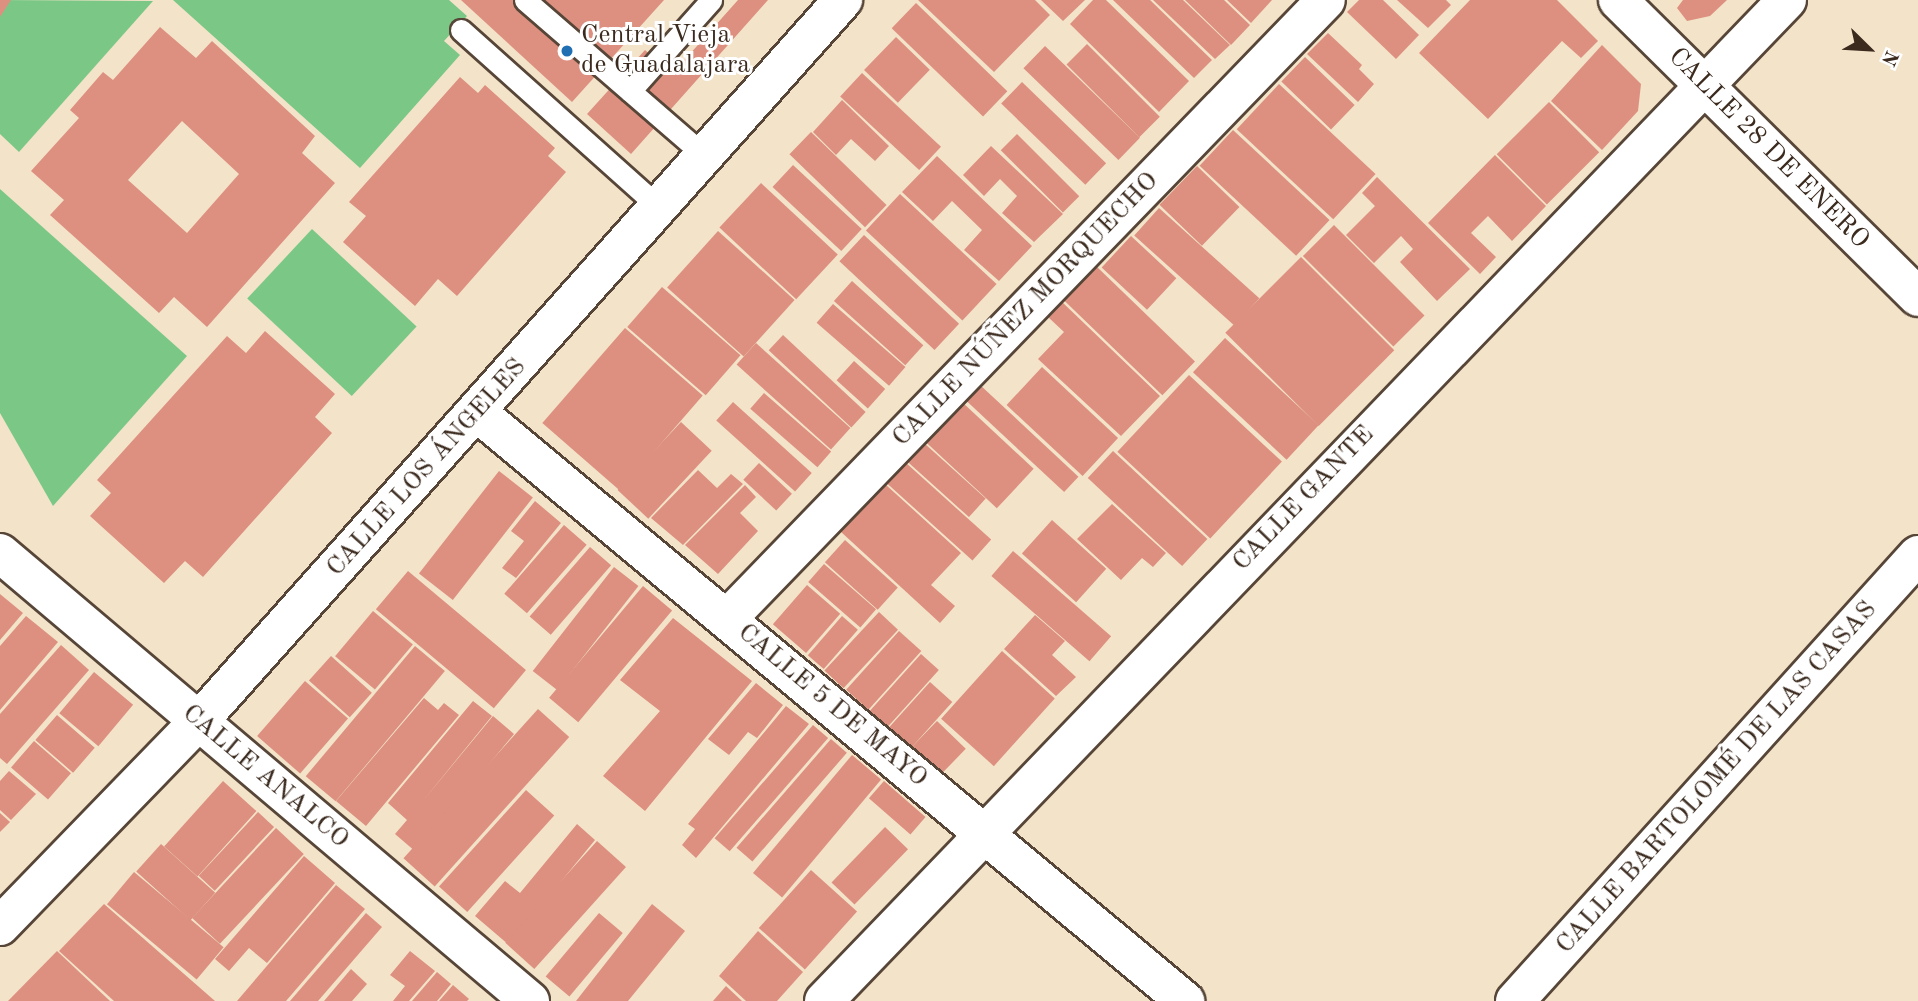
<!DOCTYPE html>
<meta charset="utf-8">
<style>
body{margin:0}
#map{position:relative;width:1918px;height:1001px;overflow:hidden;background:#f3e3c9;font-family:"Old Standard TT",serif}
div>[style]{position:absolute}
[style*='--x']{left:calc(var(--x)*1px);top:calc(var(--y)*1px);width:calc(var(--w)*1px);rotate:calc(var(--a)*1deg)}
.green>*{inset:0;background:#7bc886;transform-origin:0 0}
.building>*{inset:0;background:#dd907f;transform-origin:0 0}
.roads{filter:drop-shadow(2px 0 #574638) drop-shadow(-2px 0 #574638) drop-shadow(0 2px #574638) drop-shadow(0 -2px #574638)}
.lane>*{height:21px;margin:-10.5px;padding:0 10.5px;transform-origin:10.5px;border-radius:10.5px;background:#fff}
.street>*{height:38px;margin:-19px;padding:0 19px;transform-origin:19px;border-radius:19px;background:#fff}
.secondary>*{height:38px;margin:-19px;padding:0 19px;transform-origin:19px;border-radius:19px;background:#fff}
.dots>*{width:19px;height:19px;translate:-50% -50%;box-sizing:border-box;border:4px solid #fff;border-radius:50%}
span{translate:-50% -50%;white-space:nowrap;text-align:center;line-height:1.15;-webkit-text-stroke:6px #fff;paint-order:stroke}
.poi-label{font-size:26px;color:#3b2a1e}
.left{translate:0 -50%;text-align:left}
.street-label{font-size:26px;color:#3b2a1e}
.north{position:absolute;left:1834px;top:14px;width:70px;height:70px;-webkit-text-stroke:5px #fff;paint-order:stroke;rotate:114deg;font-size:19px;font-weight:700;line-height:28px;text-align:center;color:#3b2a1e}
.north::after{content:'';display:block;margin:auto;width:24px;height:32px;background:#3b2a1e;clip-path:polygon(50% 0,100% 100%,50% 72%,0 100%)}
</style>
<div id="map">
<div class="green">
<div style="clip-path:polygon(0 0,153px 1px,19px 152px,0 134px)"></div>
<div style="clip-path:polygon(173px 0,449px 0,467px 16px,444px 41px,460px 55px,360px 168px)"></div>
<div style="clip-path:polygon(0 189px,187px 356px,53px 506px,0 413px)"></div>
<div style="left:312px;top:229px;width:143px;height:95px;rotate:43deg"></div>
</div>
<div class="building">
<div style="clip-path:polygon(0 0,11px 0,0 17px)"></div>
<div style="clip-path:polygon(461px 0,664px 0,572px 102px)"></div>
<div style="clip-path:polygon(738px 0,768px 0,631px 154px,587px 114px,645px 50px,672px 74px)"></div>
<div style="clip-path:polygon(918px 0,1035px 0,1050px 15px,994px 72px)"></div>
<div style="clip-path:polygon(1041px 0,1085px 0,1063px 21px)"></div>
<div style="clip-path:polygon(1093px 0,1106px 0,1189px 81px,1159px 112px,1070px 24px)"></div>
<div style="clip-path:polygon(1113px 0,1150px 0,1212px 60px,1194px 78px)"></div>
<div style="clip-path:polygon(1153px 0,1183px 0,1230px 45px,1215px 59px)"></div>
<div style="clip-path:polygon(1185px 0,1224px 0,1250px 25px,1231px 45px)"></div>
<div style="clip-path:polygon(1227px 0,1272px 0,1251px 23px)"></div>
<div style="clip-path:polygon(1359px 0,1383px 0,1419px 35px,1396px 59px,1347px 12px)"></div>
<div style="clip-path:polygon(1397px 0,1446px 0,1451px 5px,1428px 28px)"></div>
<div style="clip-path:polygon(1470px 0,1557px 0,1598px 41px,1581px 58px,1562px 41px,1488px 119px,1419px 53px)"></div>
<div style="clip-path:polygon(1683px 0,1727px 0,1710px 16px,1687px 21px,1677px 8px)"></div>
<div style="left:916px;top:3px;width:127px;height:35px;rotate:44deg"></div>
<div style="clip-path:polygon(evenodd,160px 27px,196px 58px,212px 41px,315px 136px,302px 153px,335px 183px,207px 327px,174px 297px,159px 313px,50px 215px,64px 200px,31px 171px,79px 118px,70px 110px,103px 72px,113px 80px,160px 27px,182px 121px,239px 174px,187px 233px,128px 180px,182px 121px)"></div>
<div style="clip-path:polygon(1328px 33px,1362px 65px,1359px 69px,1374px 84px,1358px 102px,1307px 54px)"></div>
<div style="left:896px;top:37px;width:47px;height:46px;rotate:44deg"></div>
<div style="left:1087px;top:44px;width:103px;height:29px;rotate:45deg"></div>
<div style="clip-path:polygon(1602px 45px,1641px 84px,1638px 111px,1602px 150px,1551px 101px)"></div>
<div style="left:1045px;top:46px;width:132px;height:31px;rotate:44deg"></div>
<div style="left:1305px;top:57px;width:69px;height:34px;rotate:44deg"></div>
<div style="left:862px;top:73px;width:108px;height:32px;rotate:43deg"></div>
<div style="clip-path:polygon(460px 77px,478px 93px,485px 85px,555px 148px,548px 156px,566px 172px,457px 296px,438px 279px,415px 306px,343px 242px,366px 216px,349px 202px)"></div>
<div style="left:1022px;top:82px;width:117px;height:30px;rotate:44deg"></div>
<div style="left:1279px;top:84px;width:132px;height:62px;rotate:43deg"></div>
<div style="clip-path:polygon(842px 100px,889px 146px,875px 161px,851px 139px,836px 155px,813px 132px)"></div>
<div style="left:1549px;top:102px;width:71px;height:74px;rotate:45deg"></div>
<div style="left:1233px;top:130px;width:132px;height:49px;rotate:43deg"></div>
<div style="left:811px;top:132px;width:105px;height:31px;rotate:44deg"></div>
<div style="left:1017px;top:134px;width:88px;height:23px;rotate:45deg"></div>
<div style="clip-path:polygon(991px 146px,1063px 214px,1034px 242px,1002px 213px,1017px 196px,1000px 179px,984px 196px,963px 175px)"></div>
<div style="clip-path:polygon(1495px 155px,1546px 206px,1512px 241px,1488px 216px,1471px 233px,1496px 257px,1480px 274px,1428px 223px)"></div>
<div style="clip-path:polygon(937px 156px,1032px 246px,999px 281px,964px 250px,982px 230px,952px 201px,933px 221px,902px 192px)"></div>
<div style="left:793px;top:165px;width:94px;height:30px;rotate:43deg"></div>
<div style="left:1197px;top:166px;width:59px;height:54px;rotate:44deg"></div>
<div style="clip-path:polygon(1377px 177px,1470px 269px,1437px 301px,1400px 262px,1413px 249px,1401px 236px,1374px 263px,1346px 235px,1375px 206px,1362px 193px)"></div>
<div style="left:761px;top:183px;width:105px;height:61px;rotate:43deg"></div>
<div style="left:900px;top:194px;width:132px;height:50px;rotate:43deg"></div>
<div style="left:1159px;top:208px;width:135px;height:37px;rotate:42deg"></div>
<div style="left:1334px;top:225px;width:128px;height:44px;rotate:45deg"></div>
<div style="left:718px;top:231px;width:103px;height:76px;rotate:42deg"></div>
<div style="left:864px;top:235px;width:130px;height:36px;rotate:43deg"></div>
<div style="left:1131px;top:236px;width:62px;height:43px;rotate:43deg"></div>
<div style="left:1301px;top:257px;width:132px;height:107px;rotate:45deg"></div>
<div style="left:1095px;top:265px;width:139px;height:47px;rotate:44deg"></div>
<div style="left:852px;top:281px;width:96px;height:27px;rotate:42deg"></div>
<div style="left:662px;top:287px;width:104px;height:53px;rotate:41deg"></div>
<div style="clip-path:polygon(1061px 301px,1160px 396px,1121px 436px,1038px 359px,1064px 332px,1047px 316px)"></div>
<div style="left:833px;top:304px;width:96px;height:25px;rotate:41deg"></div>
<div style="left:625px;top:328px;width:103px;height:126px;rotate:41deg"></div>
<div style="clip-path:polygon(265px 331px,335px 394px,315px 417px,332px 433px,203px 577px,185px 561px,164px 583px,90px 516px,111px 493px,97px 480px,227px 336px,246px 353px)"></div>
<div style="left:783px;top:335px;width:113px;height:21px;rotate:43deg"></div>
<div style="left:1225px;top:338px;width:128px;height:47px;rotate:43deg"></div>
<div style="left:756px;top:343px;width:127px;height:29px;rotate:42deg"></div>
<div style="left:854px;top:361px;width:42px;height:26px;rotate:42deg"></div>
<div style="left:1042px;top:367px;width:104px;height:52px;rotate:43deg"></div>
<div style="left:1189px;top:375px;width:127px;height:105px;rotate:43deg"></div>
<div style="left:979px;top:384px;width:136px;height:21px;rotate:43deg"></div>
<div style="left:764px;top:393px;width:89px;height:21px;rotate:41deg"></div>
<div style="left:733px;top:402px;width:106px;height:25px;rotate:42deg"></div>
<div style="left:962px;top:402px;width:98px;height:54px;rotate:43deg"></div>
<div style="left:681px;top:422px;width:42px;height:93px;rotate:43deg"></div>
<div style="left:924px;top:443px;width:83px;height:25px;rotate:42deg"></div>
<div style="left:1113px;top:451px;width:129px;height:37px;rotate:43deg"></div>
<div style="left:905px;top:462px;width:116px;height:28px;rotate:42deg"></div>
<div style="left:759px;top:463px;width:45px;height:23px;rotate:43deg"></div>
<div style="clip-path:polygon(698px 470px,717px 488px,731px 474px,743px 484px,683px 545px,651px 518px)"></div>
<div style="left:499px;top:471px;width:43px;height:130px;rotate:38deg"></div>
<div style="clip-path:polygon(885px 484px,961px 553px,931px 585px,955px 606px,940px 623px,840px 531px)"></div>
<div style="clip-path:polygon(745px 485px,756px 497px,740px 513px,758px 531px,718px 574px,685px 545px)"></div>
<div style="clip-path:polygon(535px 501px,561px 523px,516px 578px,502px 568px,524px 541px,511px 531px)"></div>
<div style="clip-path:polygon(1112px 504px,1166px 553px,1153px 567px,1142px 558px,1121px 580px,1077px 539px)"></div>
<div style="left:1052px;top:520px;width:73px;height:45px;rotate:42deg"></div>
<div style="left:564px;top:525px;width:30px;height:91px;rotate:41deg"></div>
<div style="left:845px;top:540px;width:71px;height:30px;rotate:42deg"></div>
<div style="left:590px;top:547px;width:28px;height:92px;rotate:41deg"></div>
<div style="left:1013px;top:551px;width:130px;height:33px;rotate:41deg"></div>
<div style="left:824px;top:564px;width:69px;height:24px;rotate:41deg"></div>
<div style="left:614px;top:567px;width:31px;height:132px;rotate:38deg"></div>
<div style="left:408px;top:571px;width:154px;height:50px;rotate:40deg"></div>
<div style="left:807px;top:585px;width:44px;height:52px;rotate:41deg"></div>
<div style="left:643px;top:586px;width:38px;height:146px;rotate:40deg"></div>
<div style="clip-path:polygon(0 594px,23px 613px,0 640px)"></div>
<div style="left:373px;top:611px;width:52px;height:59px;rotate:40deg"></div>
<div style="left:879px;top:612px;width:26px;height:80px;rotate:43deg"></div>
<div style="clip-path:polygon(1035px 615px,1065px 641px,1052px 655px,1076px 677px,1056px 696px,1004px 649px)"></div>
<div style="clip-path:polygon(26px 616px,58px 642px,0 710px,0 646px)"></div>
<div style="left:842px;top:616px;width:21px;height:52px;rotate:41deg"></div>
<div style="clip-path:polygon(673px 618px,752px 681px,645px 811px,603px 776px,660px 711px,620px 680px)"></div>
<div style="left:899px;top:631px;width:30px;height:79px;rotate:42deg"></div>
<div style="clip-path:polygon(61px 645px,89px 670px,7px 764px,0 758px,0 714px)"></div>
<div style="left:415px;top:646px;width:39px;height:170px;rotate:40deg"></div>
<div style="left:1002px;top:651px;width:71px;height:91px;rotate:42deg"></div>
<div style="left:921px;top:654px;width:24px;height:79px;rotate:42deg"></div>
<div style="left:331px;top:656px;width:55px;height:33px;rotate:42deg"></div>
<div style="left:94px;top:672px;width:51px;height:54px;rotate:40deg"></div>
<div style="left:305px;top:681px;width:57px;height:73px;rotate:41deg"></div>
<div style="left:930px;top:682px;width:30px;height:62px;rotate:42deg"></div>
<div style="clip-path:polygon(756px 683px,783px 705px,757px 738px,748px 732px,729px 755px,708px 739px)"></div>
<div style="clip-path:polygon(424px 698px,438px 710px,444px 703px,459px 715px,366px 826px,336px 801px)"></div>
<div style="clip-path:polygon(473px 701px,492px 716px,422px 802px,493px 716px,514px 734px,416px 852px,395px 834px,407px 820px,388px 803px)"></div>
<div style="clip-path:polygon(786px 706px,809px 724px,696px 858px,682px 845px,695px 829px,688px 824px)"></div>
<div style="left:538px;top:709px;width:42px;height:201px;rotate:42deg"></div>
<div style="left:57px;top:715px;width:50px;height:33px;rotate:41deg"></div>
<div style="left:937px;top:721px;width:40px;height:38px;rotate:44deg"></div>
<div style="left:813px;top:725px;width:20px;height:150px;rotate:41deg"></div>
<div style="left:831px;top:739px;width:21px;height:144px;rotate:41deg"></div>
<div style="left:34px;top:741px;width:49px;height:35px;rotate:41deg"></div>
<div style="left:852px;top:755px;width:38px;height:154px;rotate:40deg"></div>
<div style="clip-path:polygon(9px 771px,36px 794px,11px 820px,0 810px,0 781px)"></div>
<div style="left:223px;top:781px;width:45px;height:88px;rotate:42deg"></div>
<div style="left:884px;top:781px;width:55px;height:23px;rotate:41deg"></div>
<div style="left:526px;top:790px;width:38px;height:130px;rotate:42deg"></div>
<div style="left:258px;top:812px;width:22px;height:87px;rotate:43deg"></div>
<div style="clip-path:polygon(0 813px,10px 822px,0 832px)"></div>
<div style="clip-path:polygon(577px 824px,595px 840px,509px 945px,475px 916px,505px 881px,520px 893px)"></div>
<div style="left:885px;top:827px;width:32px;height:77px;rotate:44deg"></div>
<div style="left:276px;top:828px;width:38px;height:123px;rotate:43deg"></div>
<div style="left:597px;top:841px;width:39px;height:137px;rotate:42deg"></div>
<div style="left:161px;top:844px;width:73px;height:37px;rotate:42deg"></div>
<div style="clip-path:polygon(304px 856px,335px 883px,267px 963px,249px 948px,229px 971px,215px 959px)"></div>
<div style="left:811px;top:870px;width:62px;height:78px;rotate:42deg"></div>
<div style="left:134px;top:872px;width:117px;height:42px;rotate:40deg"></div>
<div style="clip-path:polygon(336px 885px,365px 909px,286px 1001px,237px 1001px)"></div>
<div style="clip-path:polygon(104px 904px,215px 1001px,114px 1001px,59px 951px)"></div>
<div style="clip-path:polygon(652px 904px,685px 931px,628px 1001px,576px 1001px)"></div>
<div style="clip-path:polygon(366px 913px,382px 927px,318px 1001px,290px 1001px)"></div>
<div style="left:599px;top:913px;width:31px;height:83px;rotate:40deg"></div>
<div style="clip-path:polygon(758px 931px,803px 972px,777px 1001px,746px 1001px,719px 976px)"></div>
<div style="clip-path:polygon(57px 951px,110px 1001px,8px 1001px)"></div>
<div style="clip-path:polygon(410px 951px,435px 971px,409px 1001px,393px 1001px,405px 986px,390px 975px)"></div>
<div style="clip-path:polygon(351px 969px,367px 984px,352px 1001px,324px 1001px)"></div>
<div style="clip-path:polygon(437px 972px,451px 984px,437px 1001px,412px 1001px)"></div>
<div style="clip-path:polygon(453px 985px,469px 999px,467px 1001px,439px 1001px)"></div>
<div style="clip-path:polygon(726px 986px,742px 1001px,713px 1001px)"></div>
</div>
<div class="roads">
<div class="lane">
<div style="--x:525;--y:0;--w:235;--a:40.9"></div>
<div style="--x:461;--y:30;--w:263;--a:41.8"></div>
<div style="--x:630;--y:91;--w:122;--a:-48.3"></div>
</div>
<div class="street">
<div style="--x:1618;--y:0;--w:422;--a:44.7"></div>
<div style="--x:478;--y:413;--w:920;--a:39.75"></div>
<div style="--x:0;--y:553;--w:694;--a:40.21"></div>
<div style="--x:727;--y:619;--w:861;--a:-45.94"></div>
<div style="--x:824;--y:1001;--w:1389;--a:-46.11"></div>
<div style="--x:1515;--y:1001;--w:601;--a:-47.9"></div>
</div>
<div class="secondary">
<div style="--x:0;--y:926;--w:286;--a:-45.9"></div>
<div style="--x:199;--y:721;--w:967;--a:-48.23"></div>
</div>
</div>
<div class="dots">
<div style="left:567px;top:51px;background:#1f6fb2"></div>
</div>
<div class="poi-label">
<span class="left" style="left:581px;top:51px">Central Vieja<br>de Guadalajara</span>
</div>
<div class="street-label">
<span style="left:1768px;top:149px;rotate:45deg">CALLE 28 DE ENERO</span>
<span style="left:1026px;top:310px;rotate:-46deg">CALLE NÚÑEZ MORQUECHO</span>
<span style="left:427px;top:468px;rotate:-48deg">CALLE LOS ÁNGELES</span>
<span style="left:1304px;top:499px;rotate:-46deg">CALLE GANTE</span>
<span style="left:832px;top:706px;rotate:40deg">CALLE 5 DE MAYO</span>
<span style="left:265px;top:777px;rotate:40deg">CALLE ANALCO</span>
<span style="left:1717px;top:778px;rotate:-48deg">CALLE BARTOLOMÉ DE LAS CASAS</span>
</div>
<div class="north">N</div>
</div>
